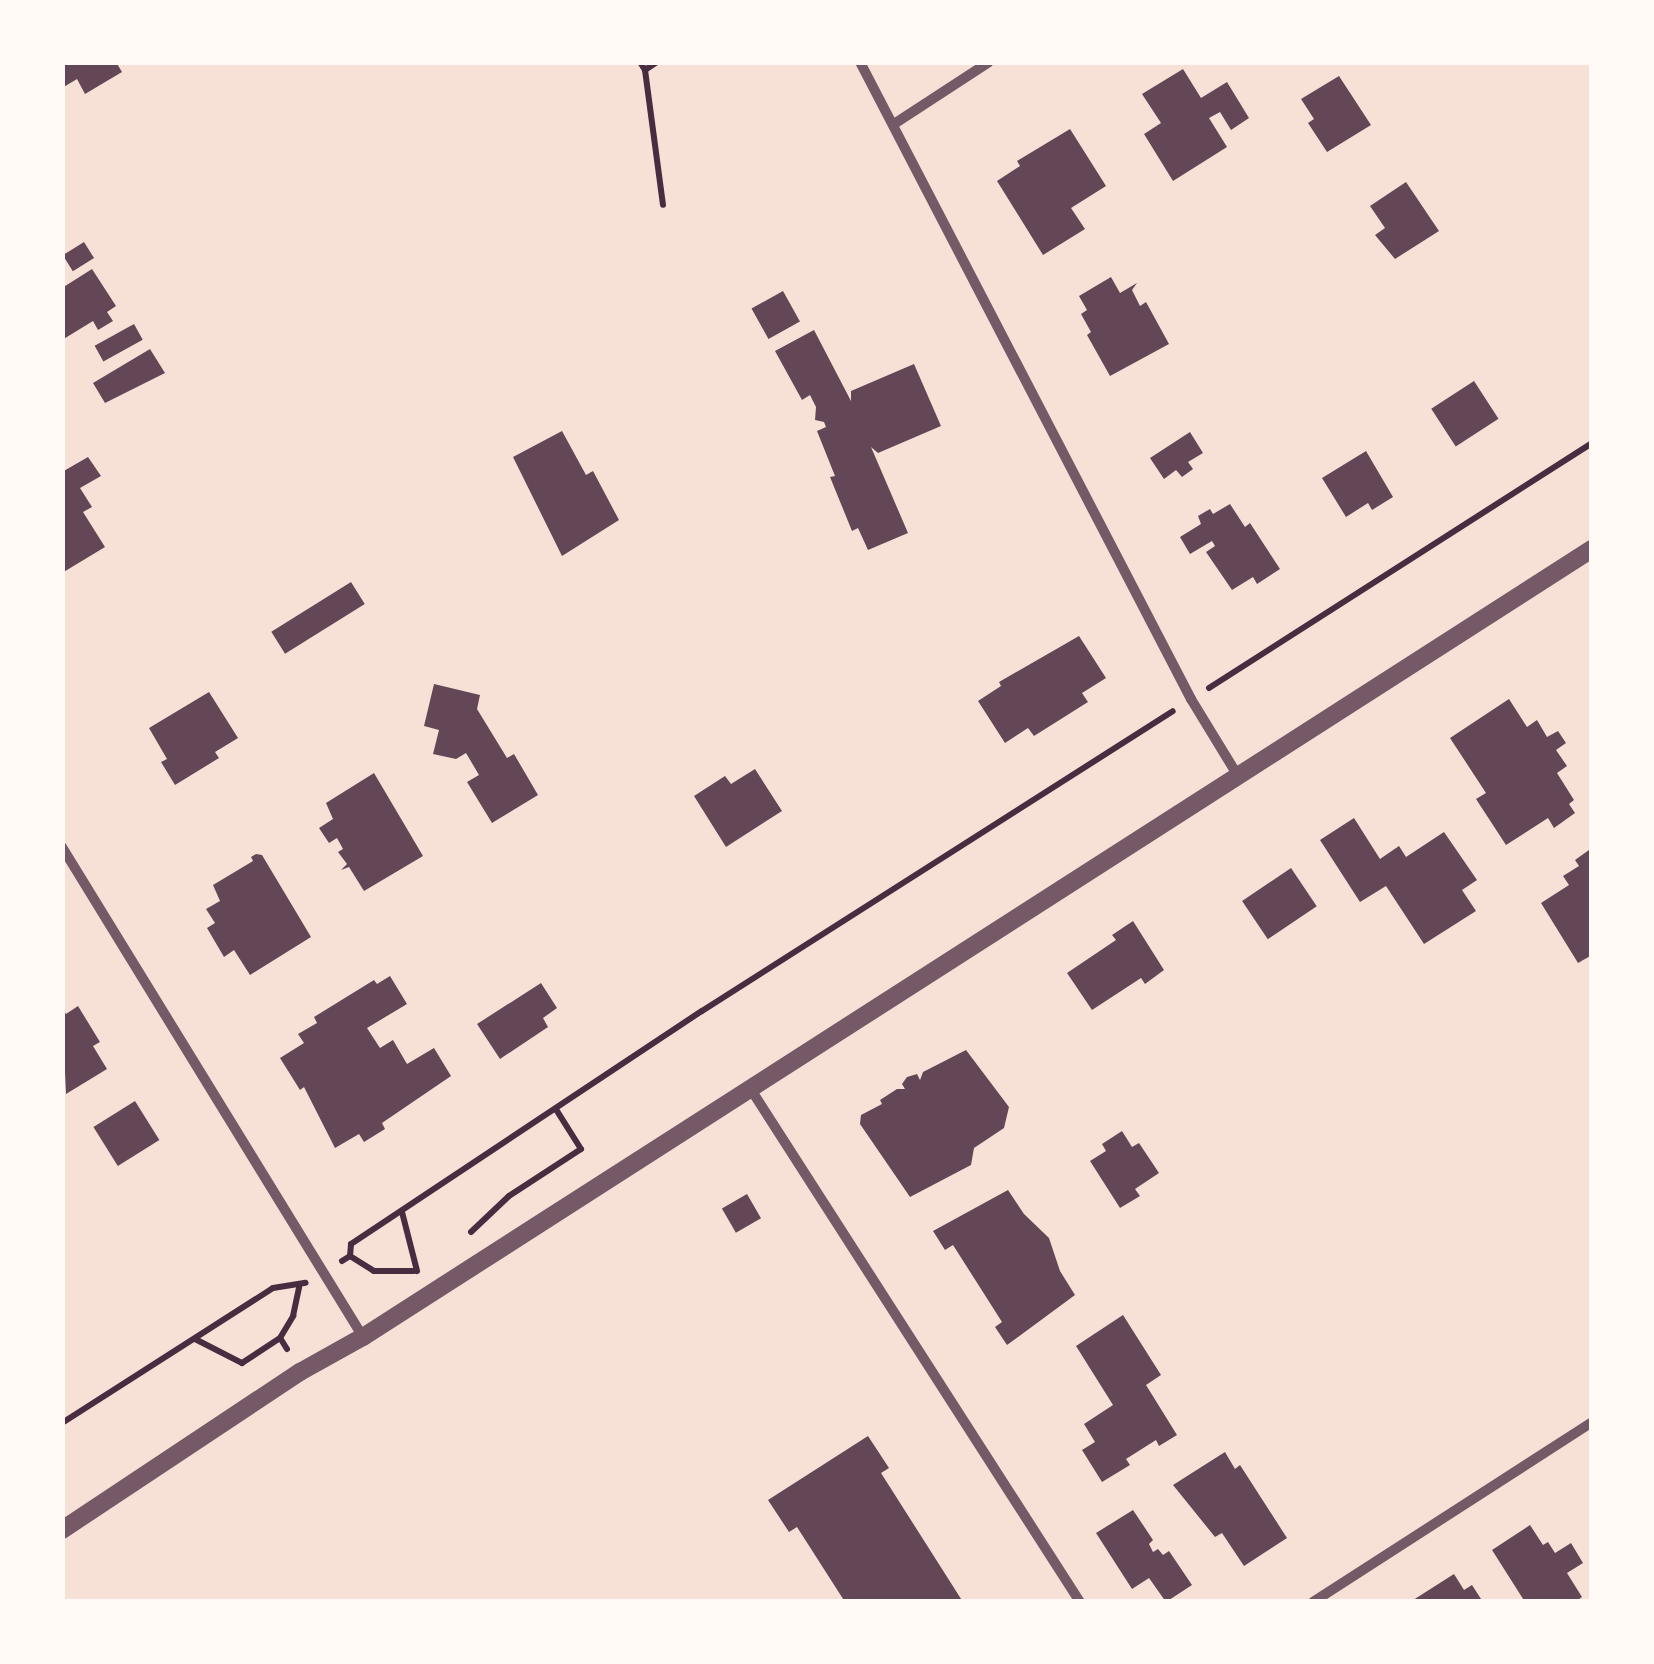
<!DOCTYPE html>
<style>
body{margin:0}
#map{position:relative;width:1654px;height:1664px;overflow:hidden;background:#f7e1d7;font-family:Figtree,sans-serif}
div>[style]{position:absolute}
[style*='--x']{left:calc(var(--x)*1px);top:calc(var(--y)*1px);width:calc(var(--w)*1px);rotate:calc(var(--a)*1deg)}
.building>*{inset:0;background:#644757;transform-origin:0 0}
.path>*{height:6px;margin:-3px;padding:0 3px;transform-origin:3px;border-radius:3px;background:#4a2c40}
.minor>*{height:10px;margin:-5px;padding:0 5px;transform-origin:5px;border-radius:5px;background:#755966}
.tertiary>*{height:18px;margin:-9px;padding:0 9px;transform-origin:9px;border-radius:9px;background:#755966}
span{translate:-50% -50%;white-space:nowrap;text-align:center;line-height:1.15;-webkit-text-stroke:8px #fffaf5;paint-order:stroke}
.frame{position:absolute;inset:0;border:65px solid #fffaf5;pointer-events:none}
</style>
<div id="map">
<div class="building">
<div style="clip-path:polygon(62px 62px,116px 62px,122px 72px,85px 94px,77px 79px,62px 88px)"></div>
<div style="clip-path:polygon(1183px 69px,1201px 98px,1227px 82px,1249px 118px,1231px 130px,1220px 112px,1209px 118px,1227px 147px,1173px 181px,1144px 134px,1161px 123px,1142px 94px)"></div>
<div style="clip-path:polygon(1339px 76px,1371px 125px,1327px 152px,1308px 123px,1314px 119px,1301px 99px)"></div>
<div style="clip-path:polygon(1070px 129px,1106px 186px,1071px 208px,1085px 229px,1043px 255px,997px 181px,1020px 166px,1017px 161px)"></div>
<div style="clip-path:polygon(1406px 182px,1439px 231px,1395px 259px,1375px 235px,1385px 228px,1370px 206px)"></div>
<div style="left:84px;top:242px;width:19px;height:25px;rotate:58deg"></div>
<div style="clip-path:polygon(92px 269px,116px 306px,107px 312px,113px 321px,98px 330px,93px 321px,62px 340px,62px 288px)"></div>
<div style="clip-path:polygon(1111px 277px,1120px 293px,1137px 283px,1132px 290px,1140px 306px,1146px 302px,1169px 344px,1110px 376px,1087px 335px,1091px 332px,1081px 314px,1087px 310px,1079px 296px)"></div>
<div style="left:783px;top:291px;width:35px;height:36px;rotate:61deg"></div>
<div style="left:134px;top:324px;width:18px;height:45px;rotate:61deg"></div>
<div style="clip-path:polygon(814px 330px,851px 401px,851px 391px,914px 364px,941px 426px,878px 453px,871px 447px,908px 533px,868px 550px,858px 528px,852px 531px,830px 477px,835px 476px,817px 431px,826px 427px,824px 422px,815px 420px,816px 407px,810px 395px,802px 400px,775px 351px)"></div>
<div style="clip-path:polygon(150px 349px,165px 373px,105px 403px,93px 383px)"></div>
<div style="left:1474px;top:381px;width:45px;height:51px;rotate:57deg"></div>
<div style="clip-path:polygon(562px 431px,586px 475px,593px 471px,619px 520px,562px 556px,513px 457px)"></div>
<div style="clip-path:polygon(1190px 432px,1203px 453px,1188px 462px,1193px 469px,1182px 477px,1176px 470px,1164px 479px,1150px 458px)"></div>
<div style="clip-path:polygon(1366px 451px,1393px 497px,1372px 510px,1368px 503px,1346px 517px,1322px 478px)"></div>
<div style="clip-path:polygon(88px 457px,101px 476px,80px 488px,92px 507px,83px 512px,105px 547px,62px 573px,62px 472px)"></div>
<div style="clip-path:polygon(1230px 504px,1245px 527px,1250px 523px,1280px 569px,1257px 584px,1253px 577px,1232px 590px,1206px 552px,1215px 546px,1212px 541px,1190px 554px,1180px 537px,1201px 524px,1198px 516px,1210px 509px,1213px 514px)"></div>
<div style="left:351px;top:582px;width:26px;height:94px;rotate:58deg"></div>
<div style="clip-path:polygon(1079px 636px,1106px 678px,1082px 693px,1088px 702px,1034px 736px,1028px 728px,1005px 743px,978px 701px,1001px 686px,999px 682px)"></div>
<div style="clip-path:polygon(434px 684px,480px 695px,477px 709px,507px 758px,514px 754px,538px 795px,492px 823px,467px 782px,479px 775px,466px 753px,456px 759px,433px 754px,439px 730px,424px 726px)"></div>
<div style="clip-path:polygon(209px 692px,238px 738px,215px 752px,219px 758px,175px 785px,161px 762px,167px 759px,149px 728px)"></div>
<div style="clip-path:polygon(1509px 699px,1527px 727px,1537px 720px,1547px 737px,1558px 731px,1566px 743px,1556px 750px,1567px 766px,1557px 773px,1574px 800px,1569px 804px,1575px 813px,1554px 828px,1548px 818px,1506px 845px,1476px 799px,1486px 793px,1450px 738px)"></div>
<div style="clip-path:polygon(755px 769px,782px 811px,726px 847px,694px 796px,725px 776px,731px 784px)"></div>
<div style="clip-path:polygon(374px 773px,423px 856px,364px 891px,349px 867px,341px 870px,347px 864px,338px 852px,343px 849px,337px 838px,329px 843px,319px 828px,333px 819px,326px 803px)"></div>
<div style="clip-path:polygon(1354px 818px,1380px 859px,1399px 846px,1406px 857px,1444px 832px,1477px 880px,1462px 890px,1476px 911px,1424px 944px,1386px 886px,1360px 902px,1320px 840px)"></div>
<div style="clip-path:polygon(1589px 850px,1592px 955px,1578px 963px,1541px 903px,1569px 885px,1563px 876px,1579px 866px,1575px 860px)"></div>
<div style="clip-path:polygon(256px 854px,262px 855px,311px 937px,250px 975px,234px 950px,224px 957px,207px 928px,215px 923px,206px 909px,220px 901px,213px 885px,253px 861px,251px 857px)"></div>
<div style="left:1291px;top:868px;width:46px;height:59px;rotate:56deg"></div>
<div style="clip-path:polygon(1133px 921px,1164px 970px,1145px 984px,1141px 978px,1092px 1010px,1067px 973px,1116px 940px,1112px 935px)"></div>
<div style="clip-path:polygon(390px 976px,407px 1004px,367px 1028px,380px 1048px,393px 1040px,407px 1064px,434px 1048px,451px 1076px,382px 1123px,385px 1129px,364px 1142px,359px 1134px,335px 1148px,304px 1087px,300px 1090px,280px 1058px,304px 1043px,298px 1034px,317px 1023px,314px 1017px,374px 980px,377px 984px)"></div>
<div style="clip-path:polygon(541px 983px,557px 1008px,543px 1018px,548px 1027px,500px 1059px,477px 1024px)"></div>
<div style="clip-path:polygon(78px 1006px,100px 1042px,93px 1046px,107px 1069px,66px 1094px,62px 1008px,66px 1014px)"></div>
<div style="clip-path:polygon(966px 1050px,1009px 1107px,1004px 1128px,974px 1148px,971px 1165px,910px 1197px,860px 1124px,861px 1115px,882px 1104px,880px 1100px,897px 1089px,905px 1089px,902px 1084px,907px 1077px,917px 1074px,920px 1080px,923px 1072px)"></div>
<div style="left:135px;top:1101px;width:46px;height:49px;rotate:58deg"></div>
<div style="clip-path:polygon(1122px 1131px,1132px 1147px,1139px 1143px,1159px 1173px,1135px 1189px,1140px 1196px,1120px 1208px,1090px 1161px,1106px 1151px,1102px 1144px)"></div>
<div style="clip-path:polygon(1008px 1190px,1024px 1214px,1049px 1238px,1060px 1271px,1075px 1295px,1007px 1345px,995px 1327px,1002px 1322px,953px 1245px,945px 1250px,933px 1231px)"></div>
<div style="left:747px;top:1194px;width:28px;height:29px;rotate:60deg"></div>
<div style="clip-path:polygon(1123px 1315px,1161px 1375px,1146px 1385px,1177px 1435px,1159px 1446px,1156px 1440px,1126px 1459px,1130px 1465px,1102px 1482px,1082px 1450px,1095px 1442px,1084px 1424px,1113px 1405px,1076px 1346px)"></div>
<div style="clip-path:polygon(868px 1436px,889px 1468px,881px 1473px,963px 1602px,845px 1602px,797px 1527px,789px 1532px,768px 1500px)"></div>
<div style="clip-path:polygon(1225px 1452px,1235px 1469px,1240px 1465px,1287px 1538px,1244px 1566px,1222px 1533px,1215px 1537px,1173px 1485px)"></div>
<div style="clip-path:polygon(1133px 1510px,1153px 1540px,1149px 1544px,1153px 1552px,1158px 1549px,1163px 1555px,1169px 1551px,1192px 1585px,1166px 1602px,1149px 1578px,1132px 1589px,1096px 1533px)"></div>
<div style="clip-path:polygon(1530px 1525px,1543px 1545px,1548px 1542px,1555px 1553px,1571px 1543px,1583px 1563px,1567px 1573px,1582px 1597px,1575px 1602px,1525px 1602px,1492px 1550px)"></div>
<div style="clip-path:polygon(1454px 1574px,1464px 1590px,1472px 1585px,1483px 1602px,1410px 1602px)"></div>
</div>
<div class="path">
<div style="--x:640;--y:62;--w:9;--a:58"></div>
<div style="--x:645;--y:70;--w:14;--a:-34"></div>
<div style="--x:645;--y:70;--w:136;--a:82.4"></div>
<div style="--x:1209;--y:688;--w:455;--a:-32.6"></div>
<div style="--x:402;--y:1212;--w:61;--a:75.7"></div>
<div style="--x:471;--y:1232;--w:52;--a:-43.5"></div>
<div style="--x:509;--y:1196;--w:86;--a:-33.1"></div>
<div style="--x:581;--y:1149;--w:45;--a:-122.3"></div>
<div style="--x:350;--y:1256;--w:28;--a:32"></div>
<div style="--x:374;--y:1271;--w:40;--a:0"></div>
<div style="--x:342;--y:1261;--w:9;--a:-32"></div>
<div style="--x:350;--y:1256;--w:12;--a:-85"></div>
<div style="--x:351;--y:1244;--w:421;--a:-33.6"></div>
<div style="--x:702;--y:1011;--w:558;--a:-32.49"></div>
<div style="--x:195;--y:1339;--w:53;--a:27.1"></div>
<div style="--x:242;--y:1363;--w:45;--a:-33.3"></div>
<div style="--x:287;--y:1349;--w:13;--a:-122"></div>
<div style="--x:280;--y:1338;--w:26;--a:-59"></div>
<div style="--x:293;--y:1316;--w:30;--a:-78"></div>
<div style="--x:62;--y:1423;--w:250;--a:-32.6"></div>
<div style="--x:273;--y:1288;--w:33;--a:-9"></div>
</div>
<div class="minor">
<div style="--x:860;--y:62;--w:718;--a:62.54"></div>
<div style="--x:1191;--y:699;--w:90;--a:58.6"></div>
<div style="--x:894;--y:124;--w:113;--a:-33.1"></div>
<div style="--x:62;--y:847;--w:575;--a:58.44"></div>
<div style="--x:750;--y:1088;--w:611;--a:57.3"></div>
<div style="--x:1313;--y:1602;--w:332;--a:-32.8"></div>
</div>
<div class="tertiary">
<div style="--x:62;--y:1530;--w:286;--a:-33.6"></div>
<div style="--x:300;--y:1372;--w:72;--a:-29.1"></div>
<div style="--x:363;--y:1337;--w:1460;--a:-32.67"></div>
</div>
<div class="frame"></div>
</div>
